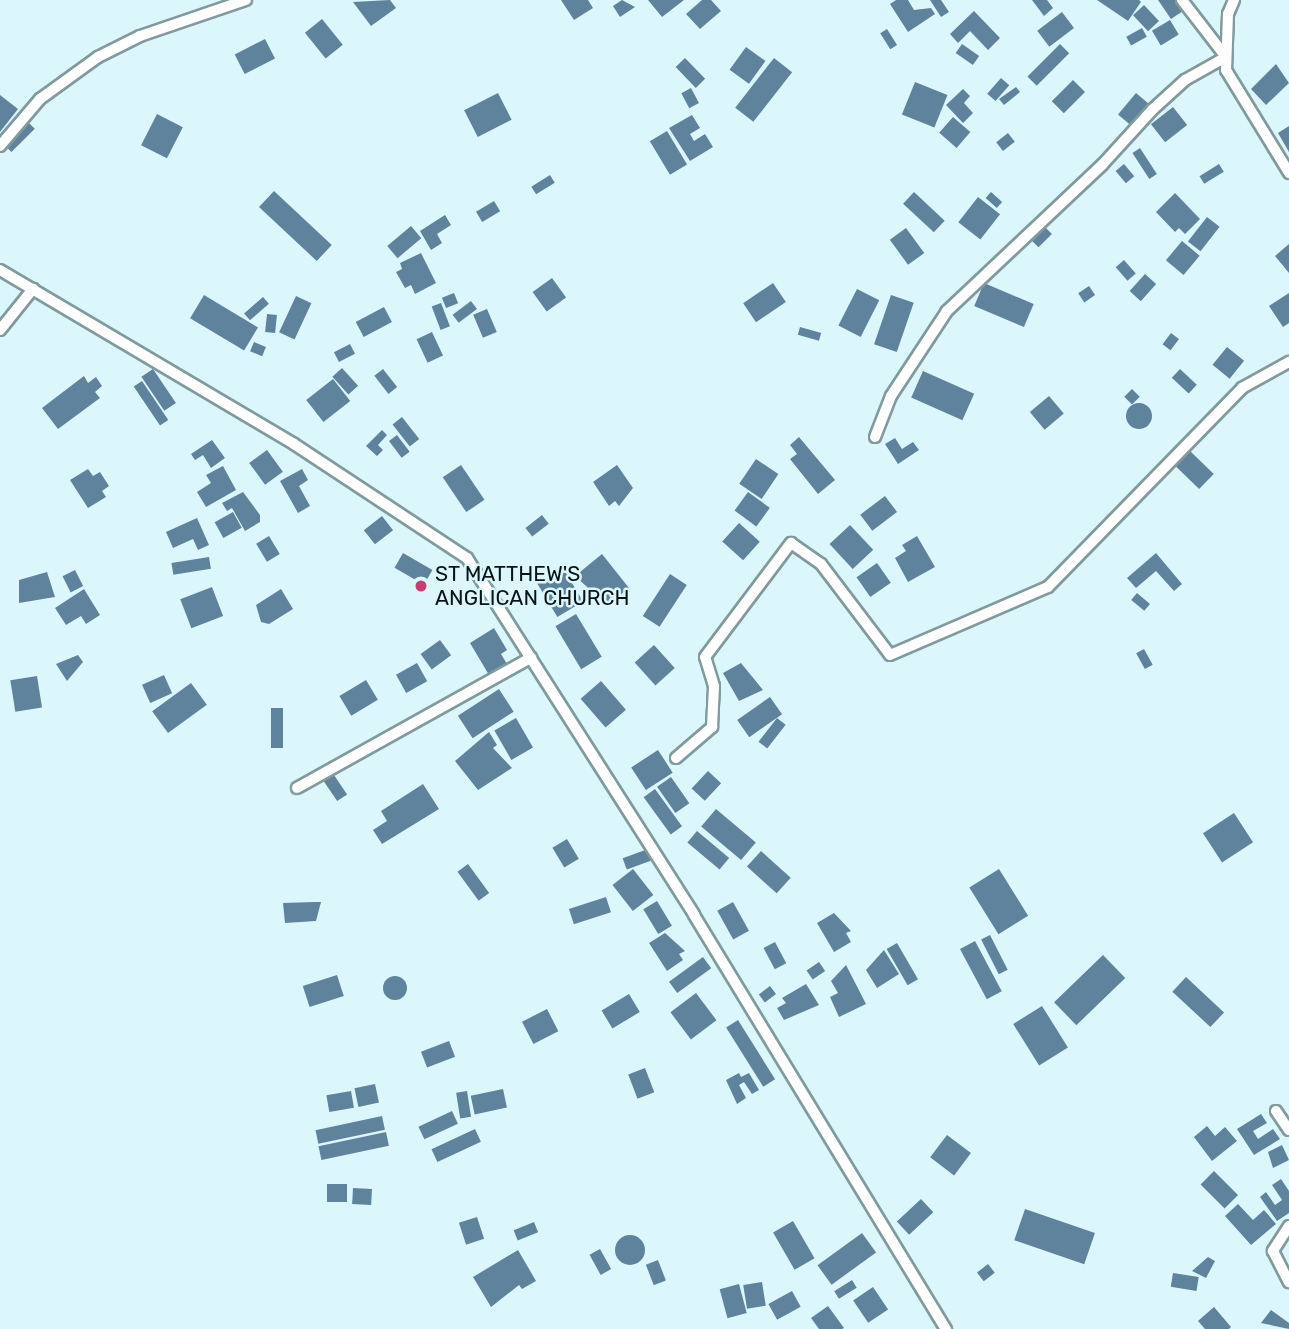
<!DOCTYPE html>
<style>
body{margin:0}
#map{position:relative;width:1289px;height:1329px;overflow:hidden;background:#dcf7fb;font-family:Rubik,sans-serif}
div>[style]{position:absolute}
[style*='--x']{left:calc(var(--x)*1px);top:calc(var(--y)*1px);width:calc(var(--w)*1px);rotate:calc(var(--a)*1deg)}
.building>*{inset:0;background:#5f839c;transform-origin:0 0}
.round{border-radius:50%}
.roads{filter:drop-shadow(2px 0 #809a9d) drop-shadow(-2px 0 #809a9d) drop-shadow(0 2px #809a9d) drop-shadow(0 -2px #809a9d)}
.minor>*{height:10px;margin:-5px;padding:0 5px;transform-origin:5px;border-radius:5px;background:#fff}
.dots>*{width:19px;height:19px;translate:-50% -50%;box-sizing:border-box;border:4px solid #dcf7fb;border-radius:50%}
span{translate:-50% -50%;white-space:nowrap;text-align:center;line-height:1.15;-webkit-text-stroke:5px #dcf7fb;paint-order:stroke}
.poi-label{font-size:21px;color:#0a1416}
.left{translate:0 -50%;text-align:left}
</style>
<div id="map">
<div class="building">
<div style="clip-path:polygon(390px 0,396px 8px,371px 26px,353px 2px)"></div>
<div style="clip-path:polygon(561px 0,588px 0,593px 8px,574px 20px)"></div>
<div style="clip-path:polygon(622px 0,635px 7px,620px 17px,613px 6px)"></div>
<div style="clip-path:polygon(648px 0,684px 0,662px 17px)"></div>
<div style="clip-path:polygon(702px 0,711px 0,721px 11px,700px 29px,686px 14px)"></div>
<div style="clip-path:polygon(896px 0,908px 0,914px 10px,931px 8px,935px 14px,908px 32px,890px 4px)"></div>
<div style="clip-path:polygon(930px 0,941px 0,949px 12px,941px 17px)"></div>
<div style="clip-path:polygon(1032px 0,1047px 0,1053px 8px,1044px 16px)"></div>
<div style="clip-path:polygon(1097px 0,1139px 0,1141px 2px,1128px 21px)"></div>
<div style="clip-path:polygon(1158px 0,1179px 0,1186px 9px,1171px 19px)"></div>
<div style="left:1144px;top:5px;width:22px;height:15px;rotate:47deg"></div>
<div style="clip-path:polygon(974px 11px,1000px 38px,988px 50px,970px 31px,958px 43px,950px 34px)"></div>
<div style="left:1062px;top:12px;width:20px;height:31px;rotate:53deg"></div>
<div style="left:322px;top:19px;width:33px;height:22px;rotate:51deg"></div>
<div style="left:1170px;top:20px;width:17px;height:21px;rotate:59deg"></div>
<div style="left:1142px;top:28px;width:10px;height:18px;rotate:61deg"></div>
<div style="left:887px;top:29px;width:19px;height:8px;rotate:58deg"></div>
<div style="left:265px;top:39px;width:22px;height:34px;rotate:63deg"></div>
<div style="left:962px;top:44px;width:21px;height:11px;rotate:35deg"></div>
<div style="left:1060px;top:44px;width:13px;height:46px;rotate:45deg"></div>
<div style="left:746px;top:47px;width:24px;height:28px;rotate:36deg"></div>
<div style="left:685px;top:58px;width:29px;height:13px;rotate:46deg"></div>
<div style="left:774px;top:58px;width:23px;height:63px;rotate:38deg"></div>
<div style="clip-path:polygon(1276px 64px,1289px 83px,1266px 105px,1251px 89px)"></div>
<div style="left:1001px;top:78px;width:11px;height:21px;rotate:41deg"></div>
<div style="left:1073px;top:80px;width:17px;height:30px;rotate:45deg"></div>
<div style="left:915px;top:82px;width:35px;height:35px;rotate:22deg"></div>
<div style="clip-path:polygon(1016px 87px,1020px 92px,1004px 105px,999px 99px)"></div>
<div style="left:691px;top:88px;width:17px;height:11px;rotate:62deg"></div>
<div style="clip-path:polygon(963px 89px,970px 96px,964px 103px,973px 113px,963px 123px,946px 105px)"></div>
<div style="left:498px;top:93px;width:30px;height:38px;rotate:63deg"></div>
<div style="left:1136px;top:93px;width:17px;height:28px;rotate:40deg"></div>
<div style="clip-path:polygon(0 95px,18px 109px,0 132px)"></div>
<div style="left:1173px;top:107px;width:23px;height:28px;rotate:52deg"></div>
<div style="left:157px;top:114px;width:29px;height:35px;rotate:27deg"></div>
<div style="clip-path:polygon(692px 115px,700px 128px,690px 134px,694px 141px,705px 134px,713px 147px,690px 161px,669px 128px)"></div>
<div style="left:953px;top:117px;width:23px;height:21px;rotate:41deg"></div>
<div style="left:27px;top:121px;width:11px;height:33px;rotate:45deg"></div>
<div style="clip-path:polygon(1289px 126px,1289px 152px,1278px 133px)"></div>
<div style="left:667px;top:131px;width:39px;height:20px;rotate:59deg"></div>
<div style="left:1008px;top:133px;width:11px;height:15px;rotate:52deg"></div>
<div style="left:1140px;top:148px;width:31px;height:9px;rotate:57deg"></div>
<div style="left:1124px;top:164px;width:16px;height:11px;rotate:50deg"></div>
<div style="left:1219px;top:164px;width:9px;height:23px;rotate:58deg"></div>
<div style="left:550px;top:175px;width:9px;height:22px;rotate:58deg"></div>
<div style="left:274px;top:191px;width:79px;height:22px;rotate:43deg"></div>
<div style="left:914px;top:192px;width:42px;height:16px;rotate:43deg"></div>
<div style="left:991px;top:192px;width:15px;height:8px;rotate:42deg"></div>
<div style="clip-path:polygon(1175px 193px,1200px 219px,1185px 234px,1179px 228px,1175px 232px,1156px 212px)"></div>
<div style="left:978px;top:197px;width:28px;height:32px;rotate:38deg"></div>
<div style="left:494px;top:201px;width:12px;height:21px;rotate:59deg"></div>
<div style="clip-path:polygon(445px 215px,451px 225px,437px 234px,442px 243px,431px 250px,420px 231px)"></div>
<div style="left:1207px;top:217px;width:16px;height:31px;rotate:38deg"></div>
<div style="left:1042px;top:224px;width:14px;height:19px;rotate:45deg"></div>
<div style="left:411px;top:226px;width:16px;height:31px;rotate:50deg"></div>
<div style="left:906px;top:228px;width:31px;height:20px;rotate:54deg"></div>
<div style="left:1182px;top:241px;width:23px;height:25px;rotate:40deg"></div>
<div style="clip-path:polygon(1289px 244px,1289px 273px,1275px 256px)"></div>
<div style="clip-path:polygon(421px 253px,436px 283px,415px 294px,411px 285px,405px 288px,396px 272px,402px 269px,400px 263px)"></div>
<div style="left:1124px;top:260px;width:18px;height:11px;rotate:49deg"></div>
<div style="left:1145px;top:274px;width:15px;height:23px;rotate:42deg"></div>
<div style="left:552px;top:278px;width:24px;height:24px;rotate:54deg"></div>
<div style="left:773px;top:283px;width:23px;height:36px;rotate:56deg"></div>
<div style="left:984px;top:283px;width:54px;height:25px;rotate:23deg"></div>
<div style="left:1089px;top:286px;width:11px;height:13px;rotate:56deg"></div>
<div style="left:857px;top:289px;width:25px;height:41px;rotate:27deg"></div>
<div style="left:454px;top:293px;width:11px;height:13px;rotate:68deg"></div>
<div style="clip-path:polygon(1289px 293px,1289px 323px,1283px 327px,1269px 306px)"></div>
<div style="left:204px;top:295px;width:63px;height:27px;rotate:31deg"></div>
<div style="left:891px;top:295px;width:24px;height:52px;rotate:19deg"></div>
<div style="left:296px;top:296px;width:17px;height:40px;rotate:25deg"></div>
<div style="left:263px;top:297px;width:9px;height:25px;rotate:49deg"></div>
<div style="left:471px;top:301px;width:10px;height:23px;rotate:53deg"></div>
<div style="left:441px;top:303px;width:25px;height:10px;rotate:69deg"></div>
<div style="left:384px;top:307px;width:17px;height:32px;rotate:62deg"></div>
<div style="left:487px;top:309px;width:25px;height:15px;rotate:67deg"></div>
<div style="left:267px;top:314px;width:10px;height:18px;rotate:6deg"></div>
<div style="left:800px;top:327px;width:22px;height:8px;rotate:16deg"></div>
<div style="left:432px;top:332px;width:26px;height:17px;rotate:65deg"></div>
<div style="left:1171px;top:333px;width:10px;height:14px;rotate:37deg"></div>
<div style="left:254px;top:342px;width:13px;height:10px;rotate:23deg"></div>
<div style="left:350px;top:344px;width:11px;height:18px;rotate:63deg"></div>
<div style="left:1227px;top:347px;width:22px;height:23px;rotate:39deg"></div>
<div style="left:342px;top:368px;width:24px;height:13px;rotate:48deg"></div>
<div style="left:153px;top:369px;width:41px;height:14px;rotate:56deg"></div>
<div style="left:383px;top:369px;width:23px;height:11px;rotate:52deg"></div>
<div style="left:1180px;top:369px;width:23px;height:12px;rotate:43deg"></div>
<div style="left:923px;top:371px;width:56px;height:29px;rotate:24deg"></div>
<div style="clip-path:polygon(84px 376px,88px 383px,96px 377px,102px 386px,95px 392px,100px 398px,58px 429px,42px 408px)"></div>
<div style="left:333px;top:379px;width:28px;height:34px;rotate:52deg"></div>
<div style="left:142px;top:381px;width:47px;height:10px;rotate:56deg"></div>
<div style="left:1132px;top:389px;width:11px;height:11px;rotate:45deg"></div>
<div style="left:1049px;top:396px;width:23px;height:25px;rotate:50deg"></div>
<div class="round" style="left:1126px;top:403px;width:26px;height:26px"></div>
<div style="left:402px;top:417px;width:28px;height:12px;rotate:52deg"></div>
<div style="clip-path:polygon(382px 430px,387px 435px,378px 445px,383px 450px,377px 456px,366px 446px)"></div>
<div style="left:397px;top:435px;width:21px;height:10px;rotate:53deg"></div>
<div style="clip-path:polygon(799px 437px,835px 480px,818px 494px,790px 459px,797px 454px,790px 445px)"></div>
<div style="clip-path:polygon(895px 438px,902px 449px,913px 442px,919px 450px,898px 464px,885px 444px)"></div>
<div style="clip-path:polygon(212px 440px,225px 458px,211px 468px,203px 455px,195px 460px,191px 454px)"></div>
<div style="left:267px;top:450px;width:27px;height:22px;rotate:54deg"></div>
<div style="left:1190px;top:451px;width:33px;height:21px;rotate:44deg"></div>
<div style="left:756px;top:459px;width:27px;height:30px;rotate:34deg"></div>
<div style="left:461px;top:465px;width:42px;height:22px;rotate:56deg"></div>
<div style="clip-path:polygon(617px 465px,633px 488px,619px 506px,615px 501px,609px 506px,593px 482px)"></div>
<div style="clip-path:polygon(223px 466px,236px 490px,206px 507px,197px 492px,211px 483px,206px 475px)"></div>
<div style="clip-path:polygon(88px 469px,93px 476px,100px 472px,109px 486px,102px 491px,106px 497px,88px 508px,70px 480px)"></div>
<div style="clip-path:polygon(302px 469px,308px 480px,299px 486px,310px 506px,298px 513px,280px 481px)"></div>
<div style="clip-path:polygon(243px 492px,260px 515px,260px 522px,245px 531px,232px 508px,227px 511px,222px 503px)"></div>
<div style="left:748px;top:492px;width:27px;height:23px;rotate:36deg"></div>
<div style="left:885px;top:496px;width:20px;height:31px;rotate:53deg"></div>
<div style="left:233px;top:512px;width:18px;height:21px;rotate:61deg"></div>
<div style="left:542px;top:515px;width:11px;height:21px;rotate:52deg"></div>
<div style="left:382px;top:516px;width:18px;height:23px;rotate:52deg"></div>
<div style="clip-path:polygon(197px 518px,209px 545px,198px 550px,193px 539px,173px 548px,166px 532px)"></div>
<div style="left:739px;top:523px;width:28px;height:25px;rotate:42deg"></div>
<div style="left:850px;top:525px;width:34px;height:28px;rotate:47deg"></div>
<div style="left:269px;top:536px;width:21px;height:15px;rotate:59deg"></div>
<div style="clip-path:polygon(917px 536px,935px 567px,908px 582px,895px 558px,906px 551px,902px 545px)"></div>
<div style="left:403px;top:553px;width:34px;height:17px;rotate:30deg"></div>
<div style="clip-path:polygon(1156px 553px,1182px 584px,1174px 591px,1156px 571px,1136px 588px,1127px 578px)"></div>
<div style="clip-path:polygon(602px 554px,629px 588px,607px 605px,575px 576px)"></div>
<div style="left:209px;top:557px;width:12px;height:38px;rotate:81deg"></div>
<div style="left:877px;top:563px;width:24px;height:25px;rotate:55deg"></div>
<div style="left:563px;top:568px;width:39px;height:30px;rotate:59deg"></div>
<div style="left:75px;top:570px;width:18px;height:14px;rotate:63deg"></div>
<div style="clip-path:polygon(47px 572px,55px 597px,19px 603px,19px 580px)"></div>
<div style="left:670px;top:574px;width:20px;height:50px;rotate:33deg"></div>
<div style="left:212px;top:587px;width:31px;height:34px;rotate:69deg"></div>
<div style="clip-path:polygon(84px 589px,100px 615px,86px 624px,81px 616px,66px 625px,55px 608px)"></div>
<div style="clip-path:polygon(281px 589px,293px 609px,269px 624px,261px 622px,256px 605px)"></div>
<div style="left:1137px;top:593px;width:17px;height:9px;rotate:40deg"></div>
<div style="left:576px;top:614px;width:50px;height:24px;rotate:59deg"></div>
<div style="clip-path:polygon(494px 628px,507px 650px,501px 654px,507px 664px,489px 675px,470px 643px)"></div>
<div style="left:440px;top:640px;width:19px;height:24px;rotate:54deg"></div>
<div style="left:654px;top:645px;width:31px;height:26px;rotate:48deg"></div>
<div style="left:1144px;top:649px;width:18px;height:9px;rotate:61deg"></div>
<div style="clip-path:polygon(78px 655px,83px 662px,67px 681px,56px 664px)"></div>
<div style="left:417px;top:663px;width:21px;height:24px;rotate:61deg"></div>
<div style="clip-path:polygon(741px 663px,763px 690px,739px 701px,723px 673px)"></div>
<div style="left:164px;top:675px;width:20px;height:24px;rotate:66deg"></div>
<div style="left:37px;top:676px;width:32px;height:27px;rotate:81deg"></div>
<div style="left:366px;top:680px;width:23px;height:31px;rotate:59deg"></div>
<div style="left:601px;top:681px;width:38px;height:27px;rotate:49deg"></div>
<div style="left:191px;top:683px;width:27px;height:48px;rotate:54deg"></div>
<div style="left:499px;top:689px;width:27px;height:49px;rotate:57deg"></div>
<div style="left:770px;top:697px;width:21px;height:40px;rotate:55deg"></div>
<div style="left:271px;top:708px;width:12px;height:40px"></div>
<div style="left:516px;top:718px;width:34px;height:25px;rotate:60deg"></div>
<div style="left:777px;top:718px;width:11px;height:30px;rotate:38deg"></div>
<div style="clip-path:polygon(489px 732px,497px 745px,493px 748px,512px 768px,478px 790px,455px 761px)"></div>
<div style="left:658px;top:750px;width:27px;height:32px;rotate:57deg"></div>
<div style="left:708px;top:771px;width:18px;height:24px;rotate:43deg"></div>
<div style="left:332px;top:772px;width:27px;height:12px;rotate:56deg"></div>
<div style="left:671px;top:777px;width:32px;height:17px;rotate:55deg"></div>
<div style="clip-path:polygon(423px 784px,439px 809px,382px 844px,373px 830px,387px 821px,381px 811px)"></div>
<div style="left:655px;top:789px;width:46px;height:14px;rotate:54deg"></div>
<div style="left:716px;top:809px;width:52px;height:23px;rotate:40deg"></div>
<div style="left:1234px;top:813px;width:35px;height:37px;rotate:57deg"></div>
<div style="left:697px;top:831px;width:42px;height:15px;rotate:40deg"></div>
<div style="left:567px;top:839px;width:23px;height:17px;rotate:59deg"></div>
<div style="left:648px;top:849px;width:12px;height:27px;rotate:70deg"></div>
<div style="left:761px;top:851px;width:40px;height:21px;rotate:42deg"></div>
<div style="left:468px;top:864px;width:36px;height:13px;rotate:54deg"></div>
<div style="left:633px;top:869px;width:33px;height:26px;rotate:52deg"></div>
<div style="left:999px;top:869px;width:55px;height:35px;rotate:58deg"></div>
<div style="left:606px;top:897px;width:16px;height:39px;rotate:72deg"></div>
<div style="left:657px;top:901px;width:29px;height:16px;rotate:59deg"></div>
<div style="clip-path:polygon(315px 902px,321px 902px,316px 921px,285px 923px,283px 903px)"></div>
<div style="left:733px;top:902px;width:33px;height:18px;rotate:61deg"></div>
<div style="clip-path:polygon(834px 913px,851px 931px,846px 933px,851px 942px,834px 952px,817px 923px)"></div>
<div style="clip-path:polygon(665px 933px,685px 951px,679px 954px,683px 960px,667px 971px,649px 943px)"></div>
<div style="left:990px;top:935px;width:39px;height:10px;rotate:63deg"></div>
<div style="left:975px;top:941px;width:57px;height:17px;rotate:62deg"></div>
<div style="left:775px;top:942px;width:24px;height:13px;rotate:62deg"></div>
<div style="left:897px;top:943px;width:42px;height:12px;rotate:60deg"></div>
<div style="clip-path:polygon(884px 950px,899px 974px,877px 988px,866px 970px)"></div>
<div style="left:1103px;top:955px;width:32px;height:68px;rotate:46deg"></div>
<div style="left:703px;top:957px;width:14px;height:42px;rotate:54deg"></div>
<div style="left:819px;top:962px;width:11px;height:15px;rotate:56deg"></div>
<div style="clip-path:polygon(846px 965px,866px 1004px,839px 1017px,830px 997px,838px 993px,831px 981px)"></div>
<div style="left:337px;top:975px;width:22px;height:36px;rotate:72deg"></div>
<div class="round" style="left:383px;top:976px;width:24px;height:24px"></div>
<div style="left:1186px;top:977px;width:52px;height:20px;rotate:43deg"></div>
<div style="clip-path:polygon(806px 984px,819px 1005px,784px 1020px,777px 1008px,786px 1003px,782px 998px)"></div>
<div style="left:770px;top:986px;width:10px;height:14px;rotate:53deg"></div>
<div style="left:696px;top:993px;width:34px;height:32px;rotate:53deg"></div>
<div style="left:629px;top:994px;width:21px;height:32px;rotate:59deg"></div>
<div style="left:1042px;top:1006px;width:49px;height:34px;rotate:58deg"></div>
<div style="left:547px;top:1009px;width:25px;height:28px;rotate:63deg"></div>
<div style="left:738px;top:1020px;width:70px;height:14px;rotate:58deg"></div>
<div style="left:449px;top:1041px;width:17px;height:30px;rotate:69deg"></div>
<div style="left:645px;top:1068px;width:26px;height:18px;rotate:69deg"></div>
<div style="clip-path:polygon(739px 1073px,741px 1077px,749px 1073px,759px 1090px,752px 1094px,744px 1082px,739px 1085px,746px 1098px,737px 1104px,726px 1080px)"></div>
<div style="left:375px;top:1084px;width:19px;height:21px;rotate:78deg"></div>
<div style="left:503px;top:1089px;width:19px;height:33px;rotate:78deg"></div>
<div style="left:351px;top:1091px;width:17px;height:25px;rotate:80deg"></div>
<div style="left:467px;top:1091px;width:26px;height:11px;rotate:81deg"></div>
<div style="left:452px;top:1111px;width:14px;height:37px;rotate:65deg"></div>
<div style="clip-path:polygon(1261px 1114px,1267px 1123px,1253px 1131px,1258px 1139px,1273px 1129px,1280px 1139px,1254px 1155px,1237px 1129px)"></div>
<div style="left:382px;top:1116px;width:14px;height:68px;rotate:78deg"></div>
<div style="clip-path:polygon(1207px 1126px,1215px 1136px,1225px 1127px,1237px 1141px,1212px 1161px,1194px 1137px)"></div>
<div style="left:475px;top:1129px;width:14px;height:48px;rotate:65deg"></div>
<div style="left:386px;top:1132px;width:14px;height:69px;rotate:78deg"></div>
<div style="left:947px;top:1135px;width:30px;height:28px;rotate:37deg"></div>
<div style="clip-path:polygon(1282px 1145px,1289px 1160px,1273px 1168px,1268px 1152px)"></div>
<div style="left:1214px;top:1171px;width:34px;height:19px;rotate:45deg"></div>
<div style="clip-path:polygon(1281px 1179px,1289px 1191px,1289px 1213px,1277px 1221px,1260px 1197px,1266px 1192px,1275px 1205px,1282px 1200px,1272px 1185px)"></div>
<div style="left:347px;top:1184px;width:18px;height:20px;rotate:90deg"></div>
<div style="left:353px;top:1188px;width:19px;height:16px;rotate:3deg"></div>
<div style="left:921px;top:1199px;width:18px;height:33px;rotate:47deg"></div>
<div style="clip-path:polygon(1238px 1204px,1253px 1220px,1264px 1210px,1276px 1224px,1251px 1245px,1225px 1216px)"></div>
<div style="left:1025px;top:1209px;width:74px;height:33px;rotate:19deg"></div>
<div style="left:477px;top:1217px;width:23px;height:19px;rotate:72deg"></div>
<div style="left:793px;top:1221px;width:43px;height:23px;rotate:60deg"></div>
<div style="left:534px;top:1222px;width:11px;height:22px;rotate:68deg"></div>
<div style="left:862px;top:1233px;width:24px;height:55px;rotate:54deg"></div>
<div class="round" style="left:615px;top:1235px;width:30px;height:30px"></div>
<div style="left:600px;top:1249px;width:23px;height:12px;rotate:61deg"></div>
<div style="clip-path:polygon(518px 1250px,536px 1281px,522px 1289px,519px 1285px,491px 1307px,473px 1277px)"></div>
<div style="clip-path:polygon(1208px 1257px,1215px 1261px,1206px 1278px,1192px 1271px)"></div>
<div style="left:658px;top:1260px;width:22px;height:13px;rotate:69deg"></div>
<div style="left:988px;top:1264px;width:11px;height:14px;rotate:52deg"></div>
<div style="left:1173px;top:1273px;width:26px;height:14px;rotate:9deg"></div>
<div style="left:852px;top:1280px;width:9px;height:21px;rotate:58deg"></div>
<div style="left:762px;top:1282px;width:24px;height:19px;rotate:81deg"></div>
<div style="left:739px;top:1284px;width:30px;height:20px;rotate:75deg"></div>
<div style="left:873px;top:1287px;width:27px;height:24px;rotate:56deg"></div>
<div style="left:792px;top:1291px;width:18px;height:27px;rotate:61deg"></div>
<div style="clip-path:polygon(828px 1306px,844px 1328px,842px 1329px,819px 1329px,811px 1318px)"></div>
<div style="clip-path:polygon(1214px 1307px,1231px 1327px,1229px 1329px,1205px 1329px,1198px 1321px)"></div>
<div style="clip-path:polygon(1271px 1310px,1289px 1323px,1289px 1329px,1261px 1323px)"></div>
</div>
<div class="roads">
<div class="minor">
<div style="--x:1234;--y:0;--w:15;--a:113"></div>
<div style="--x:1228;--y:14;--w:56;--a:92"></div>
<div style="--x:1226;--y:70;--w:121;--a:58.5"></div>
<div style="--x:0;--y:146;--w:62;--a:-49.6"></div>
<div style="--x:40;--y:99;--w:72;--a:-35.9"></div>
<div style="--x:98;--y:57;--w:47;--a:-26.6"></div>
<div style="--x:140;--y:36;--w:112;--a:-18.8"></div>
<div style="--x:0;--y:270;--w:342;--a:30.6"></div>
<div style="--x:294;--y:444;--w:207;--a:33.4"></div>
<div style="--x:467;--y:558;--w:423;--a:57.5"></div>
<div style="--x:694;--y:915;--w:485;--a:58.7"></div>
<div style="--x:0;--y:330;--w:53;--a:-51.2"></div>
<div style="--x:875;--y:437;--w:44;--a:-68.7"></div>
<div style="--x:891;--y:396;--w:102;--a:-56.6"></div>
<div style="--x:947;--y:311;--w:213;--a:-43.3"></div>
<div style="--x:1102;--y:165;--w:74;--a:-47.7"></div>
<div style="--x:1152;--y:110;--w:45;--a:-42.3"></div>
<div style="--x:1185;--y:80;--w:47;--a:-29.3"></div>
<div style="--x:1226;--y:57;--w:72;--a:-127.7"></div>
<div style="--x:676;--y:758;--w:48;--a:-40.7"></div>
<div style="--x:712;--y:727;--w:41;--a:-87.2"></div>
<div style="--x:714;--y:686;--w:30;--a:-107"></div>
<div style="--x:705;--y:657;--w:143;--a:-53"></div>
<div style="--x:791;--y:543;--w:37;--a:35"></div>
<div style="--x:821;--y:564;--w:114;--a:52.8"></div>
<div style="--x:890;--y:655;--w:172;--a:-23.3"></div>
<div style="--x:1048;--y:587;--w:278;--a:-45.7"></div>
<div style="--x:1242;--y:388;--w:54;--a:-29"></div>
<div style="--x:297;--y:788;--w:268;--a:-29.1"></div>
<div style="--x:1276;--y:1111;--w:23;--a:56"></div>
<div style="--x:1289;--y:1226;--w:30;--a:123"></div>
<div style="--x:1273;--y:1251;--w:35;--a:63"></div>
</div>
</div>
<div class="dots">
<div style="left:421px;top:586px;background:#c73c73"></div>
</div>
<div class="poi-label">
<span class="left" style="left:435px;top:586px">ST MATTHEW'S<br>ANGLICAN CHURCH</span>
</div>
</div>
